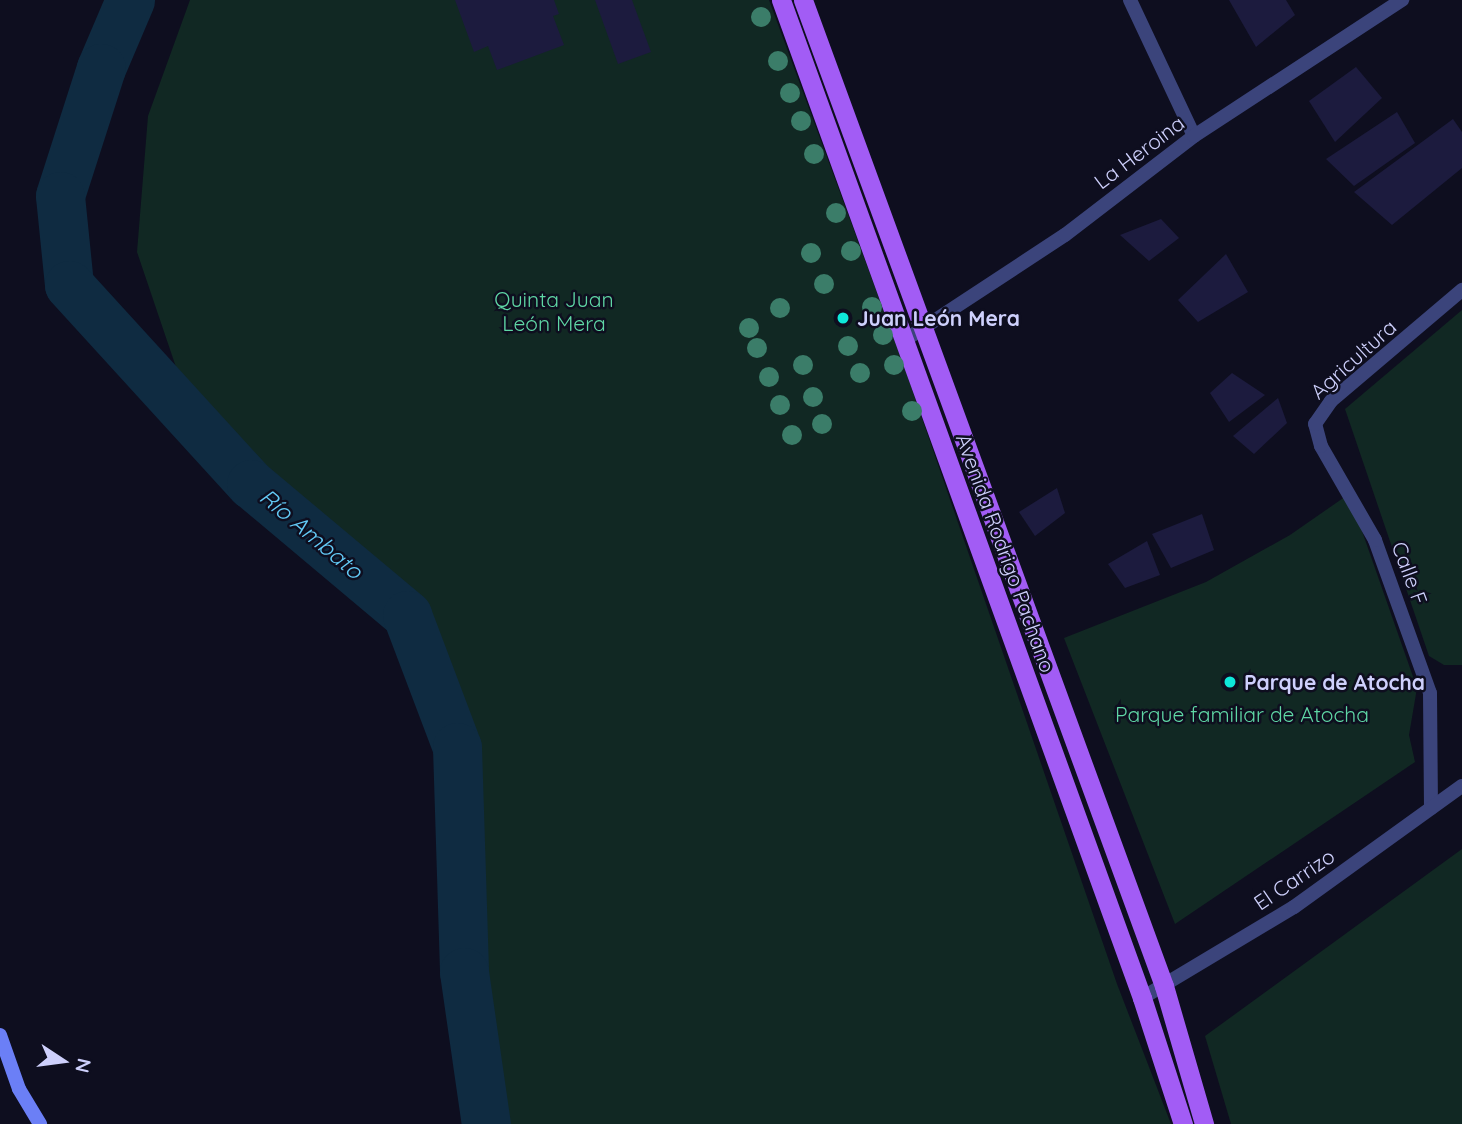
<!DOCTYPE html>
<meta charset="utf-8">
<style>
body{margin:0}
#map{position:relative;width:1462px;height:1124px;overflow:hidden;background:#0e0e1f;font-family:Quicksand,sans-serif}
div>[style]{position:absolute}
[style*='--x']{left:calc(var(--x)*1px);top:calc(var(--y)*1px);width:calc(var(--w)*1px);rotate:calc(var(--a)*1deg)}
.green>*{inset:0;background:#112823}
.river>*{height:49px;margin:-24.5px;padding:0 24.5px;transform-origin:24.5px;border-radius:24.5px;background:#0f2b41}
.building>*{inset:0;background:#1c1b3e}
.minor>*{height:14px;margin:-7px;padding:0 7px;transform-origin:7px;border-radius:7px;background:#3b447b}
.tertiary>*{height:14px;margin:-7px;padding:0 7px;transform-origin:7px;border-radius:7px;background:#3b447b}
.secondary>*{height:14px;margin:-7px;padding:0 7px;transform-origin:7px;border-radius:7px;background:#6b7ff6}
.primary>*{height:19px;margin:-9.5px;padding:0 9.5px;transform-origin:9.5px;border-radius:9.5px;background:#a25cf5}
.trees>*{width:20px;height:20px;margin:-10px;border-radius:50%;background:#3b7d69}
.dots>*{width:19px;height:19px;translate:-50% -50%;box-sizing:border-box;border:4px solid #0e0e1f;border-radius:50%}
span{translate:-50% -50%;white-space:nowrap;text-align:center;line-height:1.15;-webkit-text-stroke:5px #0e0e1f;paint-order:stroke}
.street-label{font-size:21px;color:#ced0fc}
.park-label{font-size:21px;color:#5fd7a5}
.poi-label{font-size:21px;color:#ced0fc;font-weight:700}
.left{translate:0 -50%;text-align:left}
.water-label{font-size:23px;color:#63caf6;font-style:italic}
.north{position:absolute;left:28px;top:1026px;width:70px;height:70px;-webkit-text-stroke:5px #0e0e1f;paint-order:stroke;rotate:103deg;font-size:19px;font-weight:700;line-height:28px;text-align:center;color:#ced0fc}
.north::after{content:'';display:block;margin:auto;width:24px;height:32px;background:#ced0fc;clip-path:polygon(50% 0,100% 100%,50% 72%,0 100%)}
</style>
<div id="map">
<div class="green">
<div style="clip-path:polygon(190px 0,769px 0,904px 366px,1117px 984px,1171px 1124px,504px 1124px,482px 970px,475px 744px,423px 604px,264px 471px,178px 373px,137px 252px,148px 116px)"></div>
<div style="clip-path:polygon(1462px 310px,1462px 665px,1444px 665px,1429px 656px,1345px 409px)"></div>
<div style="clip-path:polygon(1349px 494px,1417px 688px,1409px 735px,1415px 762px,1175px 924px,1064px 638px,1206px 582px,1290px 535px)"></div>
<div style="clip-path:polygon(1462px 849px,1462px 1124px,1231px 1124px,1205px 1036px)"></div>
</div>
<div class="river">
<div style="--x:130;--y:0;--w:74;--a:113.1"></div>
<div style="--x:101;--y:68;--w:134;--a:107.8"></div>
<div style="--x:60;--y:196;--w:89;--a:84.2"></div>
<div style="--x:69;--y:285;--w:270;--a:47.6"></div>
<div style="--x:251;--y:484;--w:204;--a:40"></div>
<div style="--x:407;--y:615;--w:141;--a:69.3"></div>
<div style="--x:457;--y:747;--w:225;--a:88.2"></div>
<div style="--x:464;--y:972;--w:154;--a:81.8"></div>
</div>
<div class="building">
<div style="clip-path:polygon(455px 0,554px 0,559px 14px,553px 16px,564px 45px,497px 70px,488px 46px,474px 52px)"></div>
<div style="clip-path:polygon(595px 0,632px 0,651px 52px,618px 64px)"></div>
<div style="clip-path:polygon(1229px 0,1286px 0,1295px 15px,1256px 47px)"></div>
<div style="clip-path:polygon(1356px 67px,1382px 98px,1335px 142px,1309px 101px)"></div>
<div style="clip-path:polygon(1397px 112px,1415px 143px,1354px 186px,1326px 159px)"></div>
<div style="clip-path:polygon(1453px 119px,1462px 132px,1462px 168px,1392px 225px,1354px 192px)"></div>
<div style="clip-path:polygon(1161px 219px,1179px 238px,1149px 261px,1120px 235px)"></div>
<div style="clip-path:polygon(1226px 254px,1248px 292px,1198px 322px,1178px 300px)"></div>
<div style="clip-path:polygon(1232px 373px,1265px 395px,1229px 422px,1210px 393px)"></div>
<div style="clip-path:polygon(1278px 398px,1287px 423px,1254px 454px,1233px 436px)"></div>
<div style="clip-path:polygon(1057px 488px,1065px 513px,1035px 536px,1019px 512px)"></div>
<div style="clip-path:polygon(1202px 514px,1214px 550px,1171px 568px,1152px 534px)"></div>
<div style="clip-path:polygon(1147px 541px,1160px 575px,1125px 588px,1108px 564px)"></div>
</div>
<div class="minor">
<div style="--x:1130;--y:0;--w:150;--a:64.8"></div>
<div style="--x:1431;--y:808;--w:115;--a:-90.5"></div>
<div style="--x:1430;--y:693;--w:163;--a:-109.8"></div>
<div style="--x:1375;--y:540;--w:108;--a:-119.9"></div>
<div style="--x:1321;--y:446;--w:23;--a:-105"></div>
<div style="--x:1315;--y:424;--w:28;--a:-55"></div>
<div style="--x:1331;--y:401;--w:172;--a:-40.3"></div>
</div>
<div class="tertiary">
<div style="--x:905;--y:340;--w:191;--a:-33.3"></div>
<div style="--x:1065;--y:235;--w:163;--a:-37.5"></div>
<div style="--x:1194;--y:136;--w:249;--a:-33.2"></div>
<div style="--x:1142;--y:998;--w:177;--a:-30.9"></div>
<div style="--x:1294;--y:907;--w:207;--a:-35.8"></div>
</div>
<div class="secondary">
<div style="--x:0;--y:1035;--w:57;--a:70.6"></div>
<div style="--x:19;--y:1089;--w:41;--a:59"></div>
</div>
<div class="primary">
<div style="--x:781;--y:0;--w:1061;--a:70.11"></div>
<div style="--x:1142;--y:998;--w:133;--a:72"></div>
<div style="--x:803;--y:0;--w:1050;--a:69.89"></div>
<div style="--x:1164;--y:986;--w:144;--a:73.8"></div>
</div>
<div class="trees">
<div style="left:761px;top:17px"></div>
<div style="left:778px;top:61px"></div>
<div style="left:790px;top:93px"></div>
<div style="left:801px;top:121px"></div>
<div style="left:814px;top:154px"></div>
<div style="left:836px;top:213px"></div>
<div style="left:851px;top:251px"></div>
<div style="left:811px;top:253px"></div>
<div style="left:824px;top:284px"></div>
<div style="left:872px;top:307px"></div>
<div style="left:780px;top:308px"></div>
<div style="left:749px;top:328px"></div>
<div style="left:883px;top:335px"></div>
<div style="left:848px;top:346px"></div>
<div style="left:757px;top:348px"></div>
<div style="left:803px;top:365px"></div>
<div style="left:894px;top:365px"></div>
<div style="left:860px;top:373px"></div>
<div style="left:769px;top:377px"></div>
<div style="left:813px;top:397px"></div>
<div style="left:780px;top:405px"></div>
<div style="left:912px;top:411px"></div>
<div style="left:822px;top:424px"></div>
<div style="left:792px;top:435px"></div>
</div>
<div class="dots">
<div style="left:843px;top:318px;background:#0ee8da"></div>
<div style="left:1230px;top:682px;background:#0ee8da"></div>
</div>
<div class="street-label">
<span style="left:1139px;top:152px;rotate:-37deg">La Heroina</span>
<span style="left:1353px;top:359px;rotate:-42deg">Agricultura</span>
<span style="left:1006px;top:553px;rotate:70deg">Avenida Rodrigo Pachano</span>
<span style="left:1410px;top:573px;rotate:70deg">Calle F</span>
<span style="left:1294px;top:879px;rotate:-34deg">El Carrizo</span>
</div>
<div class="park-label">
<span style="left:554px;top:311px">Quinta Juan<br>León Mera</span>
<span style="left:1242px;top:714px">Parque familiar de Atocha</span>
</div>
<div class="poi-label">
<span class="left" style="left:857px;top:318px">Juan León Mera</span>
<span class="left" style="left:1244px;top:682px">Parque de Atocha</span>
</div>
<div class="water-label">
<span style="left:311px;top:534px;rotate:40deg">Río Ambato</span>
</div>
<div class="north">N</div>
</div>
